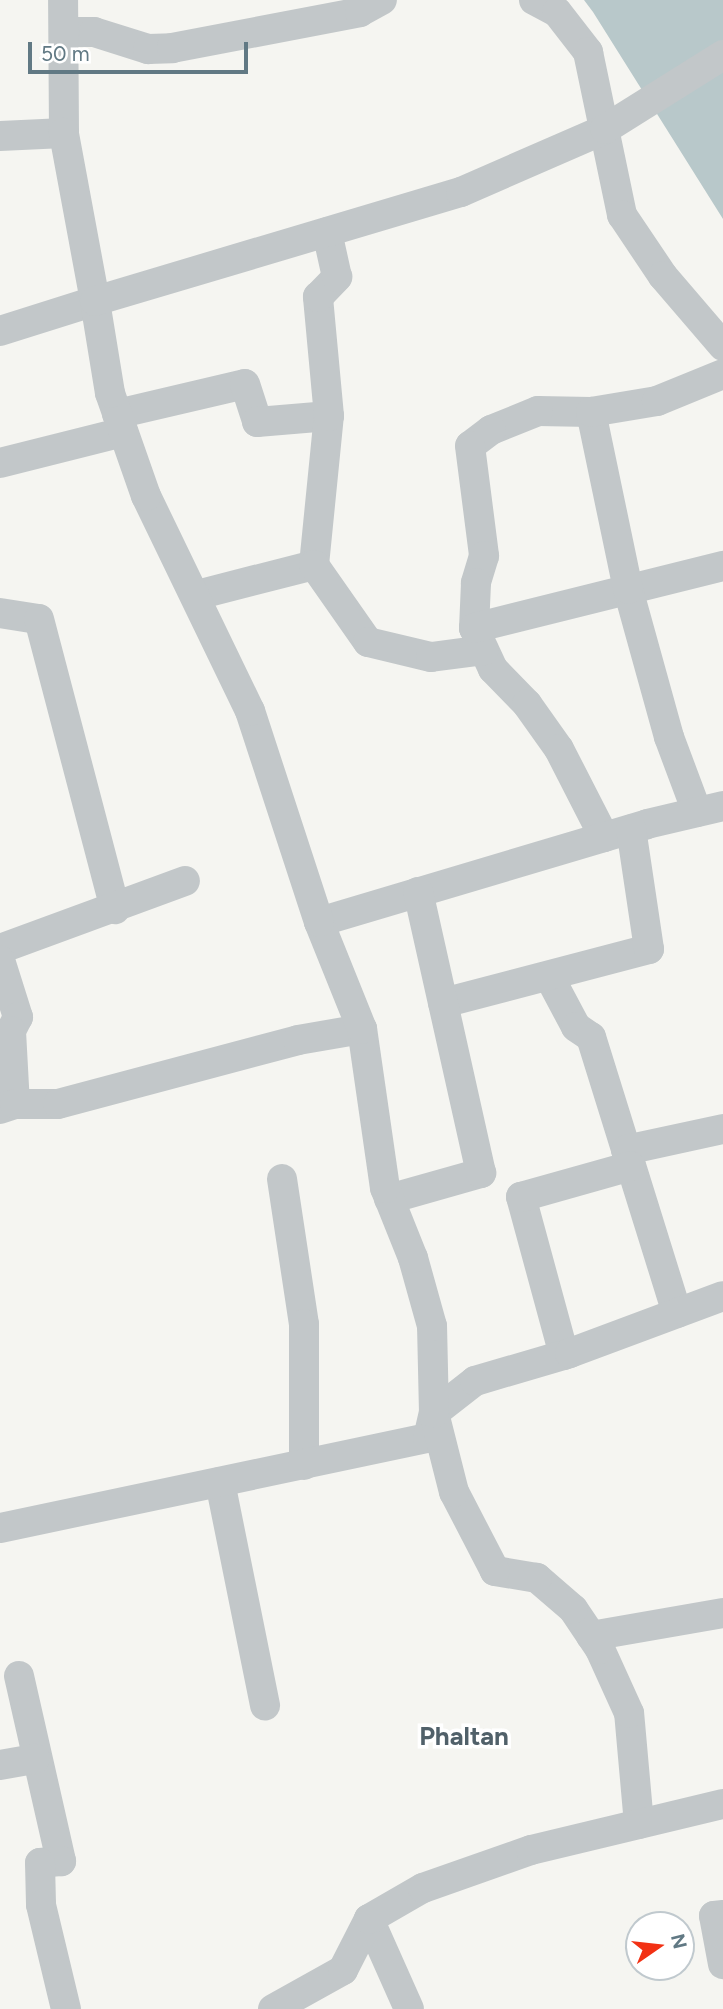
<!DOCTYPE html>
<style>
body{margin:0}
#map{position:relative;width:723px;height:2009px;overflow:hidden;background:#f5f5f1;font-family:Figtree,sans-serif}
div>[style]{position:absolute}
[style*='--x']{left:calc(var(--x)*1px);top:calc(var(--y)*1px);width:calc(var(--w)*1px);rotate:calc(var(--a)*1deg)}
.water>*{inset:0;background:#b8c8ca}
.minor>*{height:30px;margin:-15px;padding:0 15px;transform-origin:15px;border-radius:15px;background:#c2c7c9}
span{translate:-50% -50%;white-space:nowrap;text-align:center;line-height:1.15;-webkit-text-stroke:7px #fff;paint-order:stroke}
.district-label{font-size:26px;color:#506069;font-weight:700}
.north{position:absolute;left:625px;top:1911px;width:70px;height:70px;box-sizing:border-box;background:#fff;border:2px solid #c0c9ce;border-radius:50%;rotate:76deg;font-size:19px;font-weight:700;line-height:28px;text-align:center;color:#617984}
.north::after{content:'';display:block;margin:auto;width:24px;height:32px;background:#f23114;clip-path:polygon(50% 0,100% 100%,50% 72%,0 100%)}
.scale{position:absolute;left:28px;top:42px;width:220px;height:32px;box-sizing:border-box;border:4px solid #617984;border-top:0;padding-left:9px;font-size:21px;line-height:24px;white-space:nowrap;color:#617984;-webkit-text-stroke:5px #fff;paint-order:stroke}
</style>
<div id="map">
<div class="water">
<div style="clip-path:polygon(584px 0,723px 0,723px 219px,593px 12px)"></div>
</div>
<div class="minor">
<div style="--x:534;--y:0;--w:26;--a:28"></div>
<div style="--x:557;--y:12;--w:51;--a:52.2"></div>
<div style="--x:588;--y:52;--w:167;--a:78.2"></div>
<div style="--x:622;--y:215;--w:73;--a:56.1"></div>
<div style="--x:663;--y:276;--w:92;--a:49.4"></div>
<div style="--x:66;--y:32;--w:28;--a:0"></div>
<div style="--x:94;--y:32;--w:57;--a:17.5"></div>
<div style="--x:148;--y:49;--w:24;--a:-2"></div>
<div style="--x:172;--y:48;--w:191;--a:-10.8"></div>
<div style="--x:360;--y:12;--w:25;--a:-29"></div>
<div style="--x:0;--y:136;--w:64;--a:-2.7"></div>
<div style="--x:64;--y:133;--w:133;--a:-90.4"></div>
<div style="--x:0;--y:331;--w:100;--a:-17.5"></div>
<div style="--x:95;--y:301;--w:171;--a:-100.5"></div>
<div style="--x:591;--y:412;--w:53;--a:-178.9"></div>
<div style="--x:538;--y:411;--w:51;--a:158"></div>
<div style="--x:491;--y:430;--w:26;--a:143"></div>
<div style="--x:470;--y:446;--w:111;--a:82.7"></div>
<div style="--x:484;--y:556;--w:28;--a:107"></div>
<div style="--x:476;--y:583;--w:45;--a:92.5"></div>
<div style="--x:474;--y:628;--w:45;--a:65.1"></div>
<div style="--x:493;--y:669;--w:49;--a:45.8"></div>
<div style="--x:527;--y:704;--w:55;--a:54.6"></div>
<div style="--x:559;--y:749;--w:99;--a:62.9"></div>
<div style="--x:117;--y:414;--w:131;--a:-13.2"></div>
<div style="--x:245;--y:384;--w:40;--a:72"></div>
<div style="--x:257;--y:422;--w:72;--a:-4.8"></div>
<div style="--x:0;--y:463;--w:127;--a:-14.1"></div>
<div style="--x:314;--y:565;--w:150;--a:-84.3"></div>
<div style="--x:329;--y:416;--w:120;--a:-95.3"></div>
<div style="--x:318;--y:297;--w:28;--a:-46"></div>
<div style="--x:337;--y:277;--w:46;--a:-102.5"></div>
<div style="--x:197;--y:595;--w:121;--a:-14.4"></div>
<div style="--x:314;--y:565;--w:94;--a:55"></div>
<div style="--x:368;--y:642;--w:65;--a:13.4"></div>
<div style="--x:431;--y:657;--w:53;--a:-7.5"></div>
<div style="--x:0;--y:613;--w:39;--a:9"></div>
<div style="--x:39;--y:619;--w:300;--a:75.3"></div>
<div style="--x:474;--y:628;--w:257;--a:-14"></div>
<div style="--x:697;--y:812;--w:80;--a:-110.5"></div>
<div style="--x:669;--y:737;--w:154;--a:-105.5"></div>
<div style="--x:628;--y:589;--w:181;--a:-101.8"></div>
<div style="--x:591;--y:412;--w:67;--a:-9.5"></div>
<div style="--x:657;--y:401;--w:71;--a:-22.2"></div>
<div style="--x:319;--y:922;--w:342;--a:-16.6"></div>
<div style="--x:647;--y:824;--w:78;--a:-13.3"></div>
<div style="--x:0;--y:949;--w:197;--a:-20.2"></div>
<div style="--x:0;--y:960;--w:60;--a:72.5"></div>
<div style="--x:18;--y:1017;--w:16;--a:117"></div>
<div style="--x:11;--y:1031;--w:73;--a:86.9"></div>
<div style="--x:15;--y:1104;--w:16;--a:162"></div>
<div style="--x:550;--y:978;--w:55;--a:62"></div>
<div style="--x:576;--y:1027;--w:18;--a:34"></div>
<div style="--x:591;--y:1037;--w:289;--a:72.7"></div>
<div style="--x:443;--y:1003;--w:213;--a:-14.7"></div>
<div style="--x:649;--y:949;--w:121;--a:-98.5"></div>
<div style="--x:15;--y:1104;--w:43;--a:0"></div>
<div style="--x:58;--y:1104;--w:248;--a:-14.9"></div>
<div style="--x:298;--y:1040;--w:65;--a:-9.8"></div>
<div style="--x:626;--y:1150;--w:99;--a:-12.2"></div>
<div style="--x:282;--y:1179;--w:147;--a:81.4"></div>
<div style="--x:304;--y:1324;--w:141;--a:90"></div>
<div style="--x:389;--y:1199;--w:96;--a:-15.8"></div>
<div style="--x:481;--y:1173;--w:288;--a:-102.6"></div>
<div style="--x:564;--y:1355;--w:164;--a:-105.2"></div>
<div style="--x:521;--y:1197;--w:114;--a:-15.7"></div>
<div style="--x:220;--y:1482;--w:228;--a:78.6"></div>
<div style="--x:0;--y:1528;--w:437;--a:-11.9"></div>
<div style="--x:428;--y:1438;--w:26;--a:-77"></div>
<div style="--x:434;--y:1413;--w:52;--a:-38"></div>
<div style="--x:475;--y:1381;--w:99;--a:-16.4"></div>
<div style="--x:570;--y:1353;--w:163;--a:-20.4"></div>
<div style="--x:591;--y:1636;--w:134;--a:-9.9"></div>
<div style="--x:19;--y:1676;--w:190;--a:77.2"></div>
<div style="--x:61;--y:1861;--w:21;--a:175"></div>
<div style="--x:40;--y:1863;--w:42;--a:88.6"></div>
<div style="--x:41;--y:1905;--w:107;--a:76.5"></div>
<div style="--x:0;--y:1765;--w:36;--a:-10"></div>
<div style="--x:639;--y:1824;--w:111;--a:-95.1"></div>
<div style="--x:629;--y:1713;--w:70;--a:-114.4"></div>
<div style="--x:600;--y:1649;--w:48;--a:-124"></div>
<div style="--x:573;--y:1609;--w:48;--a:-139.3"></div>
<div style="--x:537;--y:1578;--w:43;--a:-170.5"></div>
<div style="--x:495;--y:1571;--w:89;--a:-117.4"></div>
<div style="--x:454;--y:1492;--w:81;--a:-104.2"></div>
<div style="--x:434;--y:1413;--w:87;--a:-91.3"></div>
<div style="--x:432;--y:1326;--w:71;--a:-105.6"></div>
<div style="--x:413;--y:1258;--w:75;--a:-111.8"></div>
<div style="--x:385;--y:1188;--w:161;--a:-98.2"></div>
<div style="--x:362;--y:1029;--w:115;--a:-111.9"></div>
<div style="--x:319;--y:922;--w:222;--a:-108.1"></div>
<div style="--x:250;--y:711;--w:239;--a:-115.8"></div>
<div style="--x:146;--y:496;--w:109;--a:-109.3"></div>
<div style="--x:110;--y:393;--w:93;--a:-99.3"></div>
<div style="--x:95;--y:301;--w:382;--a:-16.6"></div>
<div style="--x:461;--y:192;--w:157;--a:-23.6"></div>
<div style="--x:605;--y:129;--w:139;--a:-32.1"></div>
<div style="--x:723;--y:1915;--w:9;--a:174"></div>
<div style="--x:714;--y:1916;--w:49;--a:79.4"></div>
<div style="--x:369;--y:1919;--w:98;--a:66"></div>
<div style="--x:273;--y:2009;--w:80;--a:-29.1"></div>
<div style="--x:343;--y:1970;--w:57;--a:-63"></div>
<div style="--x:369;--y:1919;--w:62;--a:-29.9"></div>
<div style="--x:423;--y:1888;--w:114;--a:-19.4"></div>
<div style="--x:531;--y:1850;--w:197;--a:-13.5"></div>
</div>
<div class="district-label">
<span style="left:464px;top:1737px">Phaltan</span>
</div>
<div class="north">N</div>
<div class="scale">50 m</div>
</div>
